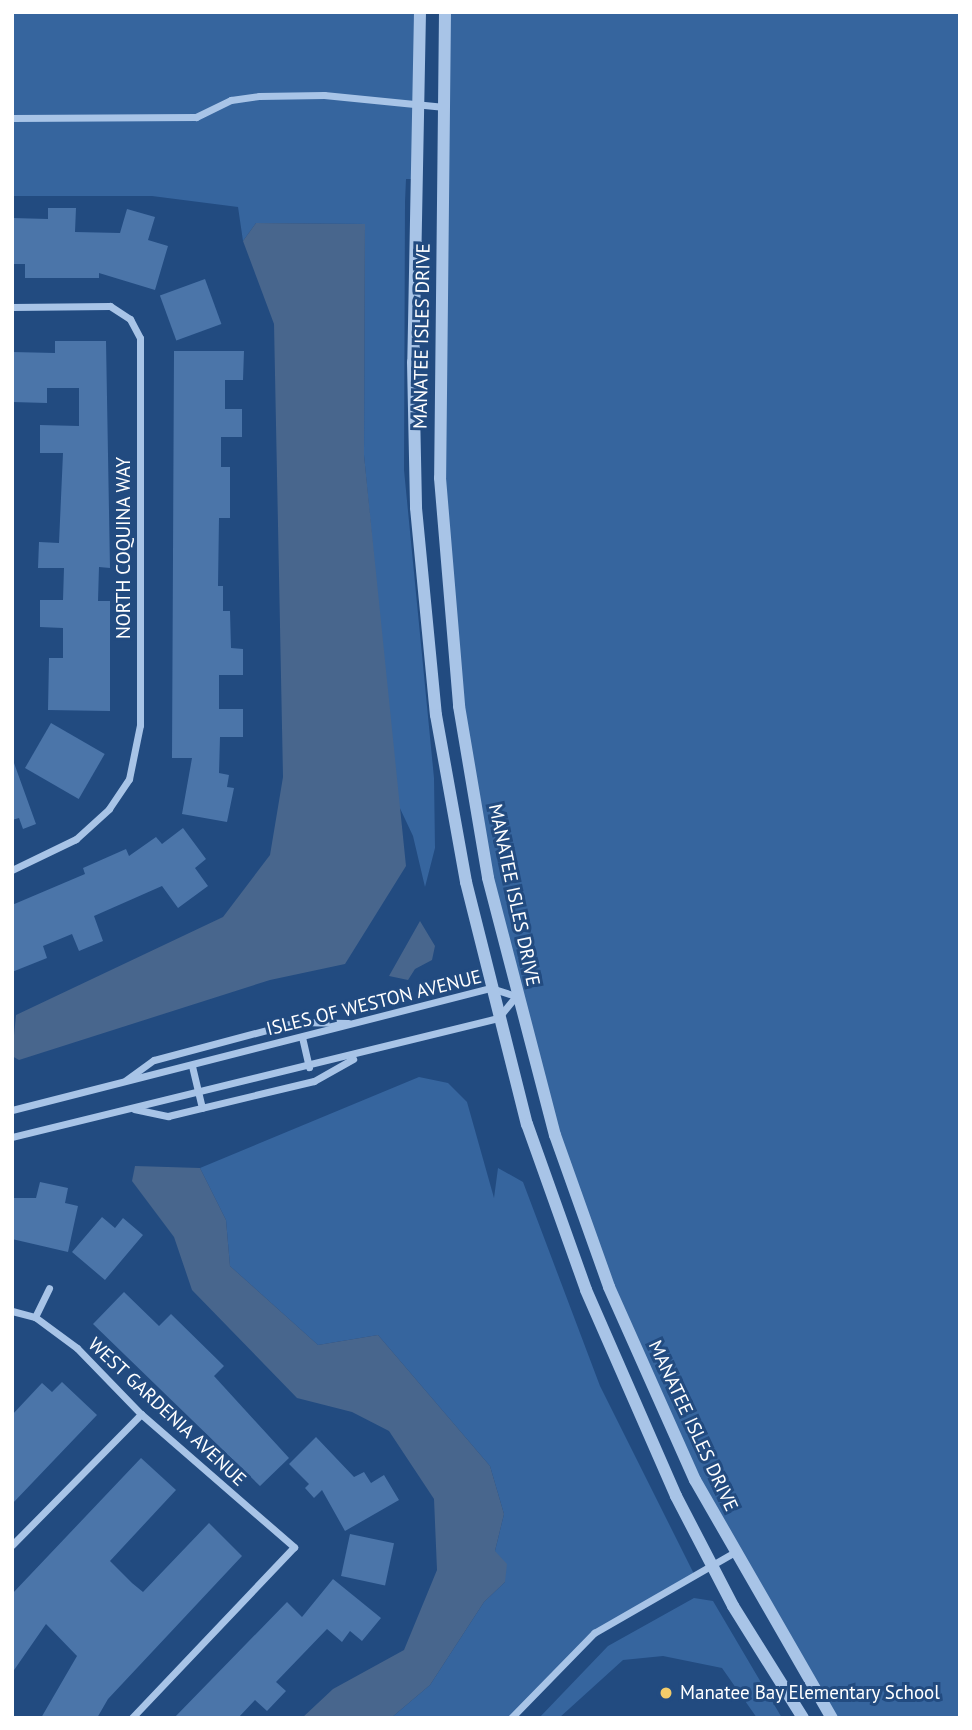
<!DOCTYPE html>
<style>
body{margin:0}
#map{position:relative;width:972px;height:1730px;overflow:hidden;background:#224b80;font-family:"PT Sans",sans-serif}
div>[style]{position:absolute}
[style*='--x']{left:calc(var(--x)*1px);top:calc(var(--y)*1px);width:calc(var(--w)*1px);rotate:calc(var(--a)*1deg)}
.green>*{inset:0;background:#36659e}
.water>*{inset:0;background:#48668d}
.building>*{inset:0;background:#4b75a9;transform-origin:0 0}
.minor>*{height:7px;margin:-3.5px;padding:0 3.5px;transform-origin:3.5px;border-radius:3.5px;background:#a8c4e7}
.tertiary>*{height:12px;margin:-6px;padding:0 6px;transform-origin:6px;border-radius:6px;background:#a8c4e7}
.dots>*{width:19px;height:19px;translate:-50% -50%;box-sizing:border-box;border:4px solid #224b80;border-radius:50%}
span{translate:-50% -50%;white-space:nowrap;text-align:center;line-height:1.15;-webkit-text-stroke:6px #224b80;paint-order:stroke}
.street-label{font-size:19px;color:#fff}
.poi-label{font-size:19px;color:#fff}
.left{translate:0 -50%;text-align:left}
.frame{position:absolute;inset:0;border:14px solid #fff;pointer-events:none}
</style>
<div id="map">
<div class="green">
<div style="clip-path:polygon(12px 12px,420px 12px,417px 179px,406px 179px,405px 202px,404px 470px,434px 778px,435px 848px,425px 887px,413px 836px,397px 802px,364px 455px,365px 224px,256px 223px,243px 241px,238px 207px,152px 196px,12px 196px)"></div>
<div style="clip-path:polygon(445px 12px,960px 12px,960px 1718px,832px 1718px,733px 1553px,647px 1378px,555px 1135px,473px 798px,440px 478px)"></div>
<div style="clip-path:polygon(419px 1077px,448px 1083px,467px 1102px,494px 1198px,498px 1168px,523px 1182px,600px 1386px,695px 1576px,594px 1633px,511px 1718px,391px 1718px,430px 1685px,484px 1602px,505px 1582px,495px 1551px,504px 1514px,490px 1466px,378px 1335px,318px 1345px,230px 1266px,226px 1220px,200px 1168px)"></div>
<div style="clip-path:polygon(694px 1598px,713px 1601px,782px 1718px,757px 1718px,722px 1668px,663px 1656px,623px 1660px,559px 1718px,539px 1718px,608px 1646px)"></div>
</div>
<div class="water">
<div style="clip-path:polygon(256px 223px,365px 224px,364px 455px,406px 866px,345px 964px,270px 980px,19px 1060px,12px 1056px,16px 1015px,223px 917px,270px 855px,283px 777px,274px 324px,243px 241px)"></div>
<div style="clip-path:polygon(420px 921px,435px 946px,432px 960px,415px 969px,408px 980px,389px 976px)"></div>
<div style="clip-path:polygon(135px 1166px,200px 1168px,226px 1220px,230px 1266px,318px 1345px,378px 1335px,490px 1466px,504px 1514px,495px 1551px,507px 1564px,505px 1582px,484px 1602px,430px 1685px,391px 1718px,302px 1718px,333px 1689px,404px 1650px,437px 1570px,434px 1499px,389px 1431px,352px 1412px,297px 1398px,192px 1290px,174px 1237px,132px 1181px)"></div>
</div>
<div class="building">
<div style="clip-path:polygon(48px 208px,76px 208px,75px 232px,120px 233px,127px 209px,155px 217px,148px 240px,168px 246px,155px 290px,99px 273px,99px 278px,25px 278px,25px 264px,12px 264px,12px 218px,48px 219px)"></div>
<div style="left:205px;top:279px;width:48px;height:48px;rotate:70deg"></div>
<div style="clip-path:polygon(55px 341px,106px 341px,110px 568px,99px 567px,98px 601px,110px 601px,110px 711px,48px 710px,49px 658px,63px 658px,63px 628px,40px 627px,40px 600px,63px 600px,64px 568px,38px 568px,39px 542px,59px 543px,63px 453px,40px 453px,40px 425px,79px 426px,79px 388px,47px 388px,47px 403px,12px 402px,12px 352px,55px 353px)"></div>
<div style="clip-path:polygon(174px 351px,244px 351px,243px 380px,225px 380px,225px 409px,242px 409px,242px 437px,221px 437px,221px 467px,230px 467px,230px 518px,219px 518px,218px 586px,223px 586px,223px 611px,230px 611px,231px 648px,243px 649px,243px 675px,219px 675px,219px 709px,243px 709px,243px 737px,220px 737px,219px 773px,229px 775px,227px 787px,234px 788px,227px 822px,182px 814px,192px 758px,172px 758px)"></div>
<div style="left:51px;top:723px;width:62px;height:52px;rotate:30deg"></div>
<div style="clip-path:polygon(14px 763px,36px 824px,23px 829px,19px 818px,12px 820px)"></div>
<div style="clip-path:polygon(183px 828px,206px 859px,195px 868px,208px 886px,178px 908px,162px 886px,94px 916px,103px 941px,79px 951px,72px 934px,43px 946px,47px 958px,12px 972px,12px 905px,85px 874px,83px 868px,126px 849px,129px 856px,156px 837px,162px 844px)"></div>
<div style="clip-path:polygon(40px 1182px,68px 1188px,65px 1203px,78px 1206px,68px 1252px,12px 1239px,12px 1198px,36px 1198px)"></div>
<div style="clip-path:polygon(102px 1217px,115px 1228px,123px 1218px,143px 1235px,105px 1280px,72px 1252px)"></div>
<div style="clip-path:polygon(124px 1292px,159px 1326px,171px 1314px,224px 1366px,214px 1376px,289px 1458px,260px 1486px,93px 1324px)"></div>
<div style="clip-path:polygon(62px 1382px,97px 1415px,12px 1504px,12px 1415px,42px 1383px,52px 1392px)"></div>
<div style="clip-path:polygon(316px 1437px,354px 1477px,364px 1472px,371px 1483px,384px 1475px,399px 1500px,345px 1531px,322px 1490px,314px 1498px,305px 1488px,309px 1484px,289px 1464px)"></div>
<div style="clip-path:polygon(141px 1458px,176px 1490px,110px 1561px,132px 1583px,143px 1592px,209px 1523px,242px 1556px,108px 1699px,97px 1718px,41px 1718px,77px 1656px,46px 1624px,12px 1673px,12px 1594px)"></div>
<div style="left:350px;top:1534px;width:45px;height:43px;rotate:12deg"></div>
<div style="clip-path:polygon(333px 1579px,381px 1618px,362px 1641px,350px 1631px,342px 1642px,327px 1629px,276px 1682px,286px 1691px,267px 1711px,255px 1700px,238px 1718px,174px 1718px,287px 1602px,302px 1617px)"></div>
</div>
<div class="minor">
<div style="--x:12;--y:118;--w:184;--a:-0.3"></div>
<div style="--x:196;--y:117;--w:39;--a:-26"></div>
<div style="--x:231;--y:100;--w:28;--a:-8"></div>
<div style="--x:259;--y:96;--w:65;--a:-0.9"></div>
<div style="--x:324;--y:95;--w:121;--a:5.7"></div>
<div style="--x:12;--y:307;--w:98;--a:-0.6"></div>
<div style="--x:110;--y:306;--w:24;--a:33"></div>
<div style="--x:130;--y:319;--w:21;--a:62"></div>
<div style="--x:140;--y:338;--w:387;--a:90"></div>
<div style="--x:140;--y:725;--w:55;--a:101.5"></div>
<div style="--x:129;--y:779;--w:36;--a:124"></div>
<div style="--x:109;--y:809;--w:45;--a:137.7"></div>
<div style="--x:76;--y:839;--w:71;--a:154.2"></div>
<div style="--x:302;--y:1037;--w:31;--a:77"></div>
<div style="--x:192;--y:1066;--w:43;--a:76.6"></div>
<div style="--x:126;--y:1080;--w:34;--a:-36"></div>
<div style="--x:154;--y:1060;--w:148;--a:-14.9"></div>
<div style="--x:297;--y:1022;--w:51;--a:1.1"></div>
<div style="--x:134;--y:1109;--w:35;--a:12"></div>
<div style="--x:168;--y:1116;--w:150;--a:-13.5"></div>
<div style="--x:314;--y:1081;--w:45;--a:-29.4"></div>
<div style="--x:12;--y:1110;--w:494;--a:-14.3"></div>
<div style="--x:491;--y:988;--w:26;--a:18"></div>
<div style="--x:516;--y:996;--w:28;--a:129"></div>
<div style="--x:498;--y:1018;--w:500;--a:166.24"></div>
<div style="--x:12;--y:1311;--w:24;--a:15"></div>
<div style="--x:35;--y:1317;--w:52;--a:36.4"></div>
<div style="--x:77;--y:1348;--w:92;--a:45.9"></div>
<div style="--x:141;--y:1414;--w:203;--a:41"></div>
<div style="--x:294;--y:1547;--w:236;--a:133.5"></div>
<div style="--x:35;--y:1317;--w:32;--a:-64"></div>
<div style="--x:12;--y:1545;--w:184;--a:-45.4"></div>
<div style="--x:511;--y:1718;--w:119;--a:-45.7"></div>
<div style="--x:594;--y:1633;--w:160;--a:-29.9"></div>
</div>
<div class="tertiary">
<div style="--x:420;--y:12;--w:350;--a:91.1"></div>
<div style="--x:413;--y:362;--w:146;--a:88.8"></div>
<div style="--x:416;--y:508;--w:208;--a:84.5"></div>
<div style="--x:436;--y:715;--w:170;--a:79.8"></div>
<div style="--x:466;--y:882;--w:250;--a:75.9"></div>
<div style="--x:527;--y:1124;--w:176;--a:70.4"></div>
<div style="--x:586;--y:1290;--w:225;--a:66.4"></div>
<div style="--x:676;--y:1496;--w:124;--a:62.6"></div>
<div style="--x:733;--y:1606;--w:132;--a:58"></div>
<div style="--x:445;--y:12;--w:466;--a:90.6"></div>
<div style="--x:440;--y:478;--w:229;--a:85.2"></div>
<div style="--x:459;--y:706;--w:174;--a:80.4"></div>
<div style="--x:488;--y:878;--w:266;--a:75.4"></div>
<div style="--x:555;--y:1135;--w:161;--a:70.4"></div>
<div style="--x:609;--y:1287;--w:211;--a:66"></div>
<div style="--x:695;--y:1480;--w:275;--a:60.1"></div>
</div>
<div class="dots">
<div style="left:666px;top:1693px;background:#f3cc6a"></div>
</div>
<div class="street-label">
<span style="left:422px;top:336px;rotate:-89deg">MANATEE ISLES DRIVE</span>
<span style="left:124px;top:548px;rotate:-90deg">NORTH COQUINA WAY</span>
<span style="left:514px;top:895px;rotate:78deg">MANATEE ISLES DRIVE</span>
<span style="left:374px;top:1003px;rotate:-14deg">ISLES OF WESTON AVENUE</span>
<span style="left:167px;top:1412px;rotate:43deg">WEST GARDENIA AVENUE</span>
<span style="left:693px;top:1426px;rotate:65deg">MANATEE ISLES DRIVE</span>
</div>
<div class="poi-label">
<span class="left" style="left:680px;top:1693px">Manatee Bay Elementary School</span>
</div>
<div class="frame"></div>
</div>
